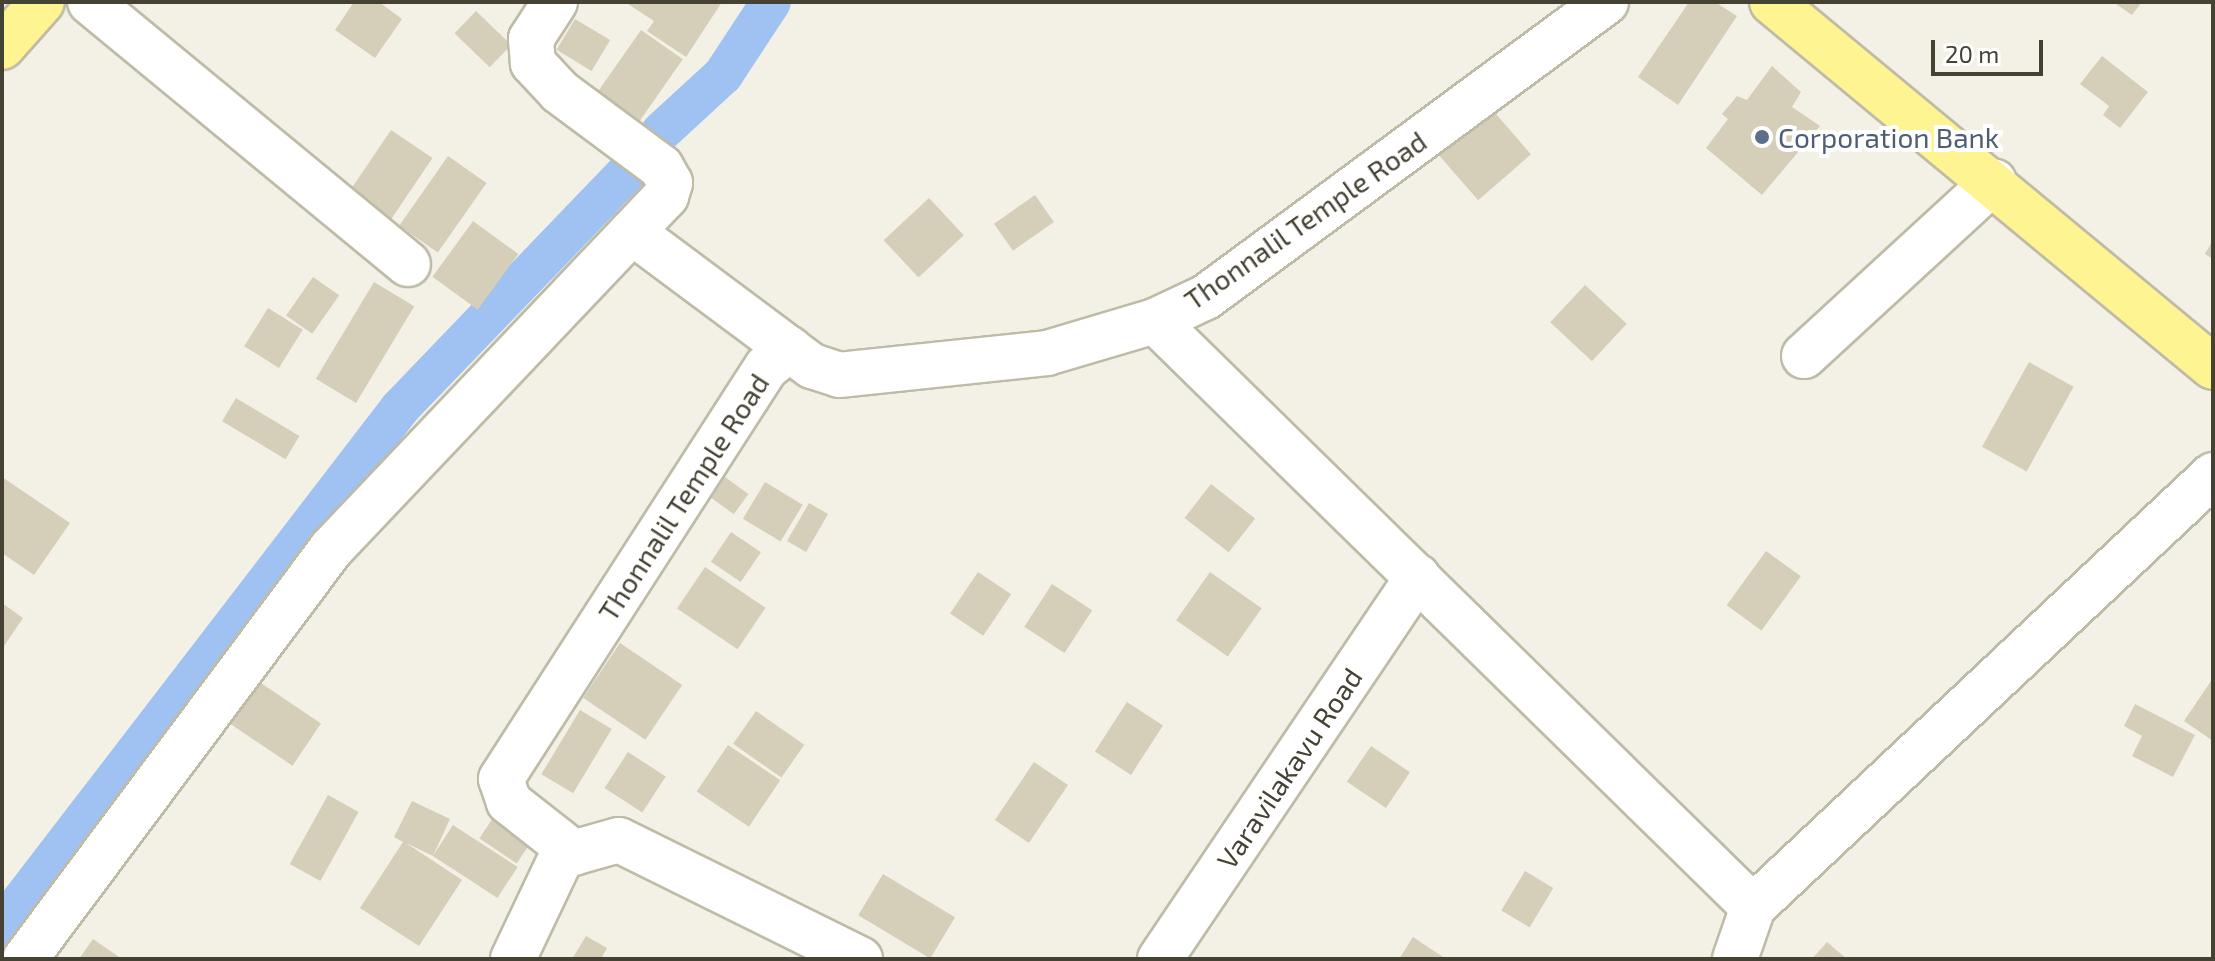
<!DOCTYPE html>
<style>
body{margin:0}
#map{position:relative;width:2215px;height:961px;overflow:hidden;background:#f3f1e5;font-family:"Exo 2",sans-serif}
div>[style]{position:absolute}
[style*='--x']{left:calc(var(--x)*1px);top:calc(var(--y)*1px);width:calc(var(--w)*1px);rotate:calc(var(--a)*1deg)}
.canal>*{height:40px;margin:-20px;padding:0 20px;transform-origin:20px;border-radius:20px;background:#9fc2f2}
.building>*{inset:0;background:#d5cfba;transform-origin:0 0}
.roads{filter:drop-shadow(2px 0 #bebba7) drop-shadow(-2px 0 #bebba7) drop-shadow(0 2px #bebba7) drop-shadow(0 -2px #bebba7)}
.minor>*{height:44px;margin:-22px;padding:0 22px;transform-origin:22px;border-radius:22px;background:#fff}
.major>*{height:44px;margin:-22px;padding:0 22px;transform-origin:22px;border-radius:22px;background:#fff392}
.dots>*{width:22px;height:22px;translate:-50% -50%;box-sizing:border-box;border:4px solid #fff;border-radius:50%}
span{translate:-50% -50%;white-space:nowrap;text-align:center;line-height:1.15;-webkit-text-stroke:8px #fff;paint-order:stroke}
.service-label{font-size:28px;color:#4e5e75}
.left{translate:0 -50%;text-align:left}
.street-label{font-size:28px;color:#454234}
.frame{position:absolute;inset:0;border:4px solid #454234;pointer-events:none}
.scale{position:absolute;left:1931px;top:40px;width:112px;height:36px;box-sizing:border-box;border:4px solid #454234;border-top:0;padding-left:10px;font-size:24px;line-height:28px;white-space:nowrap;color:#454234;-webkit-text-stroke:6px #fff;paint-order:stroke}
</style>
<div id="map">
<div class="canal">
<div style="--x:661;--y:132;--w:84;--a:-42.6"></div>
<div style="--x:723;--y:75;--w:87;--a:-56.7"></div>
<div style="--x:2;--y:926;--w:653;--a:-52.46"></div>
<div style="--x:400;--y:408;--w:330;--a:-46.1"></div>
</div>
<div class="building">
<div style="clip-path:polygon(354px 2px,379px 2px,402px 19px,375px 58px,335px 30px)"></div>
<div style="clip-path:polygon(625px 2px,722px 2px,686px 57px,647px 31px,654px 21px)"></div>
<div style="clip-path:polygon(1689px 2px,1715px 2px,1737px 16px,1678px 105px,1638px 77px)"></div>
<div style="clip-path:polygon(2113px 2px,2142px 2px,2132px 15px)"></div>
<div style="left:476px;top:11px;width:49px;height:31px;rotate:44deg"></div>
<div style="left:575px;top:19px;width:41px;height:36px;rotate:31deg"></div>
<div style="left:641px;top:30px;width:51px;height:82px;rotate:35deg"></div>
<div style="clip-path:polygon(2102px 56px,2148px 92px,2120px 128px,2103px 115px,2109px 106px,2080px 84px)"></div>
<div style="clip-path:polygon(1772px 66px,1801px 92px,1792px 107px,1820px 126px,1762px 195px,1706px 148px,1728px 119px,1722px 114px,1737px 96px,1747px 100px)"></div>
<div style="left:1489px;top:106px;width:64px;height:70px;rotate:49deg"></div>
<div style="left:391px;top:130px;width:50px;height:73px;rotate:34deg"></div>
<div style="left:448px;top:156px;width:47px;height:85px;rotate:35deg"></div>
<div style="left:1035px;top:195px;width:33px;height:50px;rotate:55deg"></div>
<div style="left:929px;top:198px;width:51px;height:62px;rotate:47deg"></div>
<div style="left:473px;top:221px;width:56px;height:69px;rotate:36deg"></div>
<div style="clip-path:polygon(2213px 240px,2213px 259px,2205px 254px)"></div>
<div style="left:313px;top:277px;width:32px;height:47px;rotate:35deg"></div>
<div style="left:374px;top:282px;width:47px;height:113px;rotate:31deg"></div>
<div style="left:1585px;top:285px;width:57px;height:51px;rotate:43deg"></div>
<div style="left:268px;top:308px;width:41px;height:45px;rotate:32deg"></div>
<div style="left:2029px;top:362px;width:51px;height:97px;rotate:29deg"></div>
<div style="left:236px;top:398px;width:74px;height:27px;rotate:31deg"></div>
<div style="clip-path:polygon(2px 477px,70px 523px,34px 575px,2px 553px)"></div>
<div style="left:725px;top:477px;width:29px;height:25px;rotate:36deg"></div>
<div style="left:765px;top:482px;width:44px;height:43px;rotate:31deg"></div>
<div style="left:1211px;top:484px;width:56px;height:43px;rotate:38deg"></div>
<div style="left:809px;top:503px;width:22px;height:44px;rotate:30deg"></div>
<div style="left:731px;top:532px;width:36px;height:36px;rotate:34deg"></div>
<div style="left:1766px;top:551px;width:43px;height:67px;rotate:36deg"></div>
<div style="left:705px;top:567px;width:73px;height:50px;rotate:34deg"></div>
<div style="left:978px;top:572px;width:40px;height:50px;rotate:34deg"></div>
<div style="left:1210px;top:572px;width:63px;height:59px;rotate:35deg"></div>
<div style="left:1052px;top:584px;width:48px;height:51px;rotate:33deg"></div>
<div style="clip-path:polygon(2px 603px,23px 618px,2px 649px)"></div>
<div style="left:620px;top:643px;width:75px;height:66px;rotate:34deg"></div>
<div style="clip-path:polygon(2213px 678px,2213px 741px,2184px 721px)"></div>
<div style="left:258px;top:681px;width:76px;height:51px;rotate:34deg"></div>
<div style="left:1127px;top:702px;width:43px;height:59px;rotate:33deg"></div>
<div style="clip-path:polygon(2135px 704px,2195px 735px,2173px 777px,2132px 756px,2142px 736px,2124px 726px)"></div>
<div style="left:580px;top:710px;width:37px;height:75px;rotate:31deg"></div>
<div style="left:756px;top:711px;width:59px;height:40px;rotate:35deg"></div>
<div style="left:728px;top:745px;width:63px;height:56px;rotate:34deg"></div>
<div style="left:1371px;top:746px;width:47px;height:43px;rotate:34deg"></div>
<div style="left:628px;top:752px;width:45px;height:43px;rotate:33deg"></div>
<div style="left:1034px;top:762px;width:41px;height:70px;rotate:34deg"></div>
<div style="left:328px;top:795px;width:35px;height:79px;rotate:29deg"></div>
<div style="clip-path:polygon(412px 801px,450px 819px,433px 856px,406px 843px,462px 880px,419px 946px,360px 908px,403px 842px,394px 837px)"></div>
<div style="left:495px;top:815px;width:45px;height:28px;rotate:34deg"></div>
<div style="left:453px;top:825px;width:77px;height:37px;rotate:33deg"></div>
<div style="left:1525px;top:871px;width:33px;height:46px;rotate:31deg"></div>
<div style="left:883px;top:874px;width:84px;height:48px;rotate:31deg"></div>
<div style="clip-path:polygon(586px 936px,607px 948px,601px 959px,572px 959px)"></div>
<div style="clip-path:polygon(1413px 937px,1446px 959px,1399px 959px)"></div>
<div style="clip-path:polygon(93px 939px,122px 959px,79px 959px)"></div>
<div style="clip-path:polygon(1827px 942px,1847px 959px,1812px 959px)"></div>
</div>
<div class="roads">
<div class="minor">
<div style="--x:90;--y:2;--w:412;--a:39.5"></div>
<div style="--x:632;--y:232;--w:224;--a:36.7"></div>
<div style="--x:812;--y:366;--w:28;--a:18"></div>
<div style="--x:839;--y:375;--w:209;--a:-6"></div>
<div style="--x:1047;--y:353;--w:113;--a:-16.5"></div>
<div style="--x:1155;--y:321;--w:56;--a:-25.2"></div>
<div style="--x:1206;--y:297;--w:497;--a:-36.4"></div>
<div style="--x:1155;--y:321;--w:837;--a:44.42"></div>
<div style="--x:1753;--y:907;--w:55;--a:109.1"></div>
<div style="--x:1804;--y:356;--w:258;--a:-42.6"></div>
<div style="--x:574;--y:853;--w:83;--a:-141.9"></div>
<div style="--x:509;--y:802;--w:24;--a:-109"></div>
<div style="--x:501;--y:779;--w:490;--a:-57.2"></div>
<div style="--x:767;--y:367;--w:29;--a:-38"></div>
<div style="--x:1753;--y:907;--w:631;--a:-43.2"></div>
<div style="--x:25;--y:959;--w:512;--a:-53.26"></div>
<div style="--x:331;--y:549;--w:487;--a:-46.5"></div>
<div style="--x:666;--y:196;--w:14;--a:-73"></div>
<div style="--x:670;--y:183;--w:18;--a:-119"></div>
<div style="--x:661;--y:167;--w:126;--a:-143.4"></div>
<div style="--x:560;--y:92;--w:40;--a:-133"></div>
<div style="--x:533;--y:63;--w:24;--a:-95"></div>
<div style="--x:531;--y:39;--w:44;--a:-57"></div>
<div style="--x:513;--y:959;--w:114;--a:-64.6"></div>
<div style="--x:562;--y:856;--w:59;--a:-15.7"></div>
<div style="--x:619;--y:840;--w:269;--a:26.3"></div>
<div style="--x:1160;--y:959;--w:461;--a:-56"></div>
</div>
<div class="major">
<div style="--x:1772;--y:2;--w:572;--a:39.61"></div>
<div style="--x:2;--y:47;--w:60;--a:-48.4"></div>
</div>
</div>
<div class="dots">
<div style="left:1762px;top:137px;background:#5c6f8a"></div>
</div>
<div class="service-label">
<span class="left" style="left:1778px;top:137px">Corporation Bank</span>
</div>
<div class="street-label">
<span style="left:1305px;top:220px;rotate:-35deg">Thonnalil Temple Road</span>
<span style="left:683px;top:497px;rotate:-57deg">Thonnalil Temple Road</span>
<span style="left:1289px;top:768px;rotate:-56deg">Varavilakavu Road</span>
</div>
<div class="frame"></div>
<div class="scale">20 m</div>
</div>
